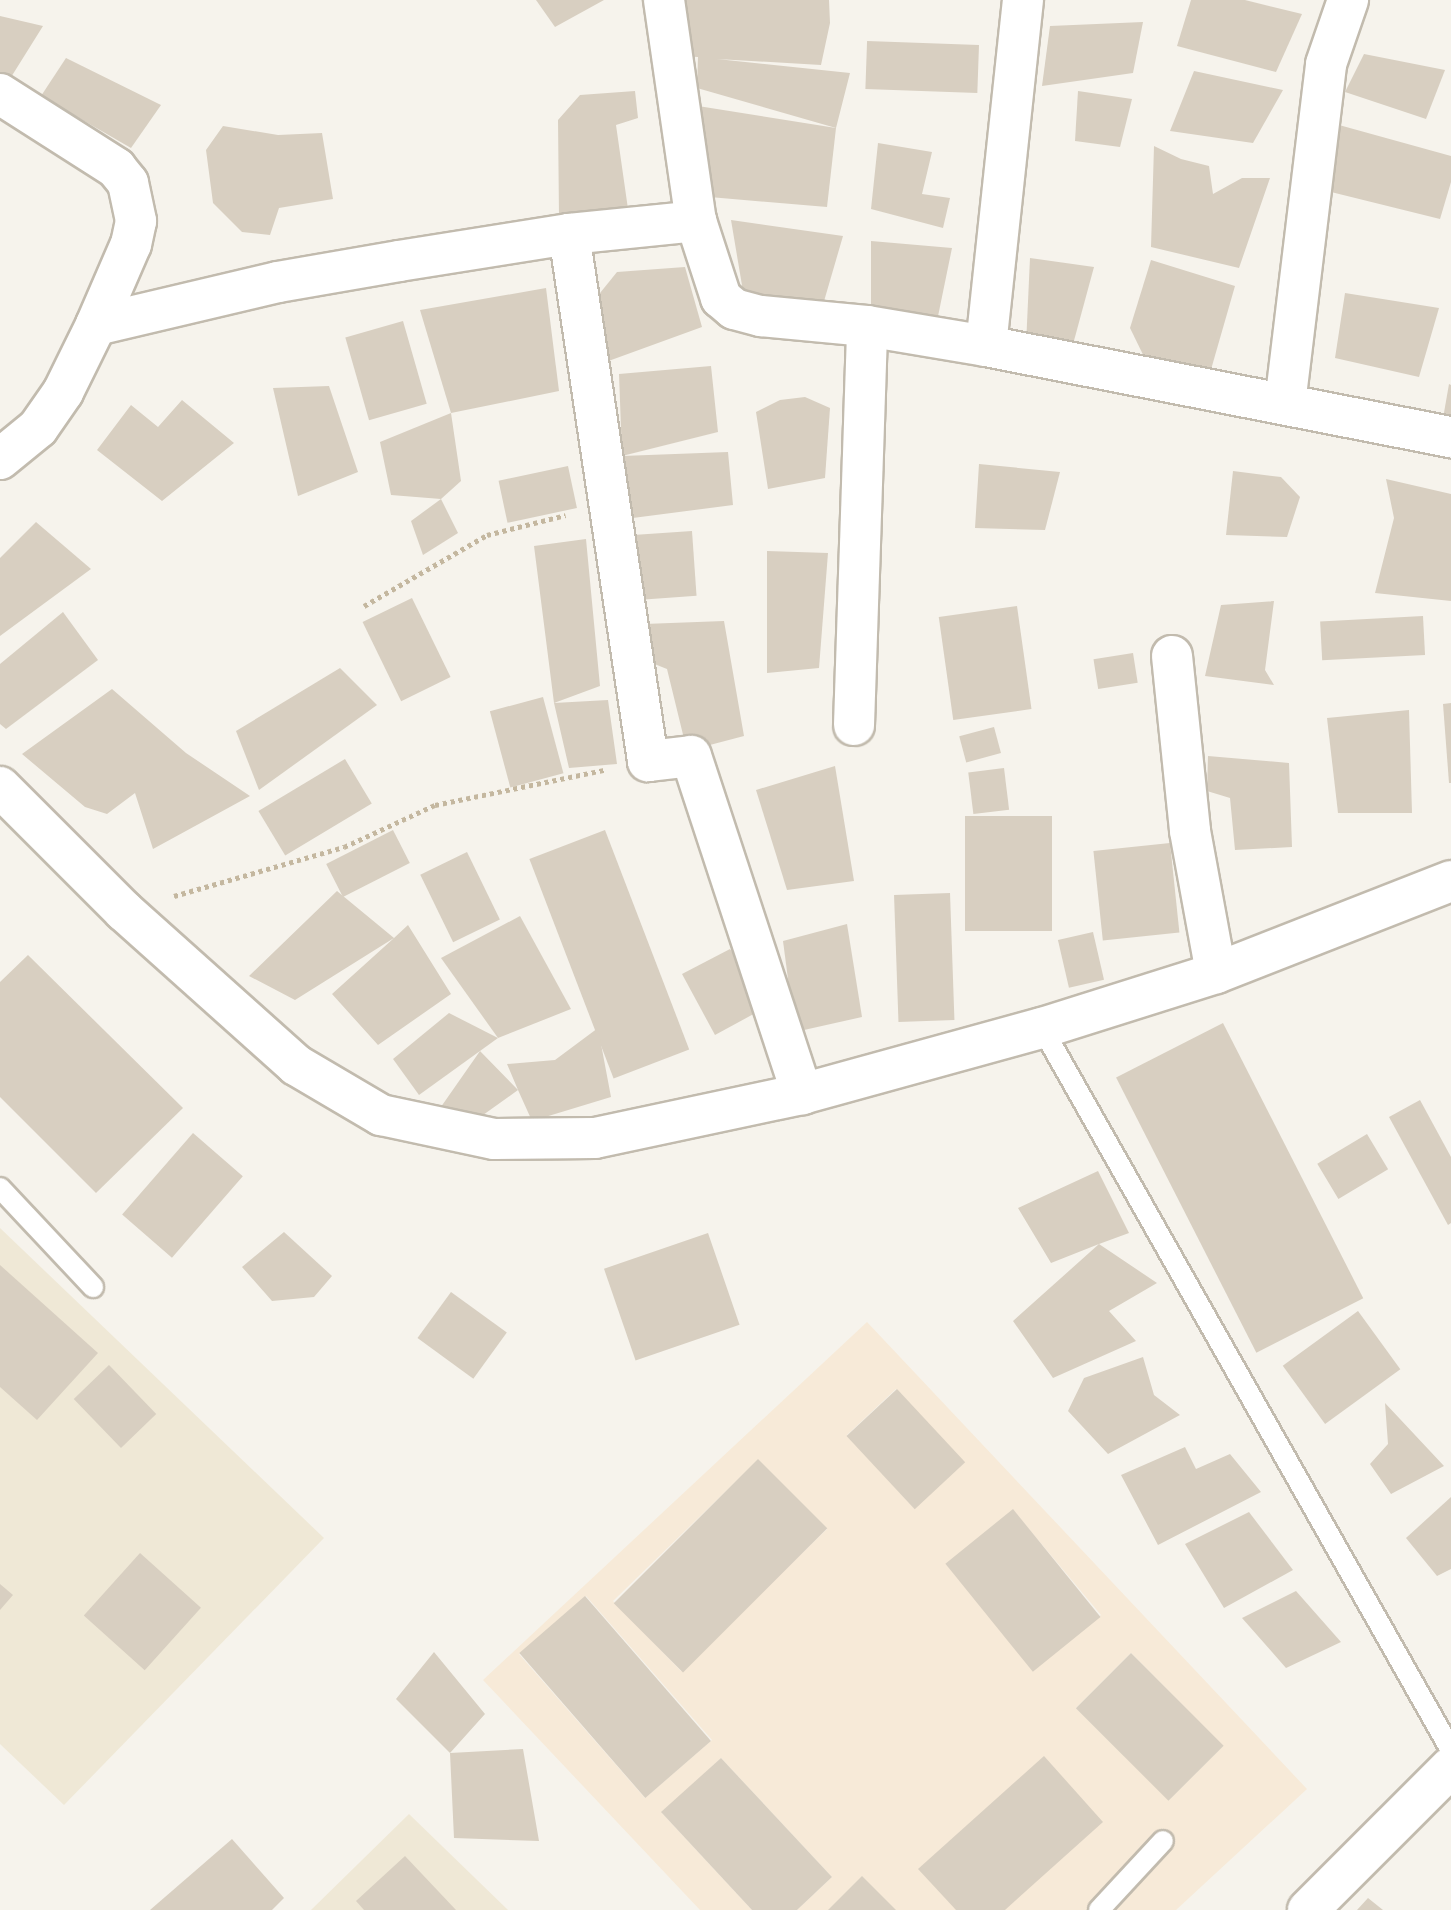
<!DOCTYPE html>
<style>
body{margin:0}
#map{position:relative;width:1451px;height:1910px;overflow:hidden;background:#f6f3ec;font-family:"Noto Sans",sans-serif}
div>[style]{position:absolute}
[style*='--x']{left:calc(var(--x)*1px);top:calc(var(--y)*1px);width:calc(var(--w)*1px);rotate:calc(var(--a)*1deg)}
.commercial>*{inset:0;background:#f7ead8}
.education>*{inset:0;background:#efe8d6}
.building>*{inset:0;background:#d8cfc1;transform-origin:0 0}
.path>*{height:5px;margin-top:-2.5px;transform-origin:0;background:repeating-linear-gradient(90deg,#c4b79f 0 4px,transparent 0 8px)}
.roads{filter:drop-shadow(2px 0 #c2bbae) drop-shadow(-2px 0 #c2bbae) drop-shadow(0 2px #c2bbae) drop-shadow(0 -2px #c2bbae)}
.lane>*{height:20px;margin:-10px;padding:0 10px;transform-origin:10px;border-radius:10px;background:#fff}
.street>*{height:40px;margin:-20px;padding:0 20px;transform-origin:20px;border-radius:20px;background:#fff}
span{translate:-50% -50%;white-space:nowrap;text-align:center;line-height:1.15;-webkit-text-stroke:6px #fff;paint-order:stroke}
</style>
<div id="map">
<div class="commercial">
<div style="clip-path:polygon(evenodd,867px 1322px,1307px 1789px,1176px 1910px,797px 1910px,832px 1877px,721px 1758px,662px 1813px,752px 1910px,700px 1910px,483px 1680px,867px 1322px,896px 1389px,964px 1463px,914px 1508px,847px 1435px,896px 1389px,867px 1322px,758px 1460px,827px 1529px,681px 1671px,613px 1601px,758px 1460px,867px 1322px,1013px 1510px,1101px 1615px,1034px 1670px,946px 1564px,1013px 1510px,867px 1322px,586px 1596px,712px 1740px,645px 1798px,519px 1654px,586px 1596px,867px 1322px,1131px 1653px,1223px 1746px,1169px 1800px,1076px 1708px,1131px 1653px)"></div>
</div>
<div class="education">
<div style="clip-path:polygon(0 1228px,324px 1538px,64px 1805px,0 1744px)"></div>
<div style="clip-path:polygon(409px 1814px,508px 1910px,311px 1910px)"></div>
</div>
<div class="building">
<div style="clip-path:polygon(536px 0,604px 0,555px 27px)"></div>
<div style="clip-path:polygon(686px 0,829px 0,830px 23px,821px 65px,717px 59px,850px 73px,836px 128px,697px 88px,698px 57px,679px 56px)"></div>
<div style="clip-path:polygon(1191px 0,1245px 0,1302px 14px,1276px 72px,1177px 46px)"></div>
<div style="clip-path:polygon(0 16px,43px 26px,8px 82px,0 78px)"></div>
<div style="clip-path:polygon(1143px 22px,1133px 73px,1042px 86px,1050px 26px)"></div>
<div style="left:979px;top:45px;width:48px;height:112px;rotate:92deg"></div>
<div style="clip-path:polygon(1364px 54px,1445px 70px,1426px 119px,1345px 92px)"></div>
<div style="clip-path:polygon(66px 58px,161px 105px,131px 148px,41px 96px)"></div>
<div style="clip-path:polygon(1194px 71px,1283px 90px,1253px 143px,1170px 131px)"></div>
<div style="clip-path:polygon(635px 91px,638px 118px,616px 125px,629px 216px,559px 217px,558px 120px,580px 95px)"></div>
<div style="clip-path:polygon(1078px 91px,1132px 99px,1120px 147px,1075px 141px)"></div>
<div style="clip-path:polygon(698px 106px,836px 128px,827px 207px,698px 196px)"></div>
<div style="clip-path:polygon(1339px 125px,1451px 156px,1451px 182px,1440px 219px,1327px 191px)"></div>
<div style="clip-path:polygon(223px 126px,278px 135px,322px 133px,333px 199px,279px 208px,270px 235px,242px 232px,213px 203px,206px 150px)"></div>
<div style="clip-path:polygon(878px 143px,932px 152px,922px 194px,950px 198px,943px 228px,871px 209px)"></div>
<div style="clip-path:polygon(1154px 146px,1181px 159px,1209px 166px,1213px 194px,1242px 178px,1270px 178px,1239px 268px,1151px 247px)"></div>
<div style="clip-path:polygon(731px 220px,843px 236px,820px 315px,746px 309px)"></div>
<div style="clip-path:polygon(871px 241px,952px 248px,936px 326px,871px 314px)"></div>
<div style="clip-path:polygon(1030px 258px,1094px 267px,1072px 348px,1026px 345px)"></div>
<div style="clip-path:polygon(1151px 260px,1235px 286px,1208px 380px,1151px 371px,1130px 328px)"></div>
<div style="clip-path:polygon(685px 267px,702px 327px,603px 363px,596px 298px,617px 272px)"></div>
<div style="clip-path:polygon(546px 288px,559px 391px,451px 413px,420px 310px)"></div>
<div style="clip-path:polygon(1345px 293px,1439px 308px,1419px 377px,1335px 358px)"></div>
<div style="left:403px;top:321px;width:86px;height:60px;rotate:74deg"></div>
<div style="clip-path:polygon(711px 366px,718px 432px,622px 456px,728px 452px,733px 505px,625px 519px,622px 456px,619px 374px)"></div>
<div style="clip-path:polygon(1449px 384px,1451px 385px,1451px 425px,1442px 424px)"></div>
<div style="clip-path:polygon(329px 386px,358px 472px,298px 496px,273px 388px)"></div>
<div style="clip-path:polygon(805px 397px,830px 408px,825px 478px,768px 489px,756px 412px,780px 400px)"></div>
<div style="clip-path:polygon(182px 400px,234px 443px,162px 501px,97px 450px,131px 405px,158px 427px)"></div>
<div style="clip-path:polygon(451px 413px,461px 481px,441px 499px,391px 495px,380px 442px)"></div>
<div style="clip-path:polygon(979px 464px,1060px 472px,1045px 530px,975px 528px)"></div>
<div style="left:568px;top:466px;width:43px;height:71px;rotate:78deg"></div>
<div style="clip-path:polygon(1233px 471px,1281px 477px,1300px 497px,1287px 537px,1226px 535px)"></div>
<div style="clip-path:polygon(1386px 479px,1451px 494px,1451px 601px,1375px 593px,1394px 518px)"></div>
<div style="clip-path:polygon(441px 499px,458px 533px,423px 555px,411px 521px)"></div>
<div style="clip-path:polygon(36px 522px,91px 569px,0 636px,0 558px)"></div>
<div style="left:692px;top:531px;width:65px;height:59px;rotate:86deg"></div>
<div style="clip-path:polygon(586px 539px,600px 686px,554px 703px,608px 700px,617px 764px,569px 768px,554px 703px,534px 546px)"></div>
<div style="clip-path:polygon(767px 551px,828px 553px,819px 668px,767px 673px)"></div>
<div style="left:412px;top:598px;width:88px;height:55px;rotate:64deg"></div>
<div style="clip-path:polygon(1274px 601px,1265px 670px,1274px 685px,1205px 676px,1221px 605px)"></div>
<div style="left:1017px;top:606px;width:104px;height:79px;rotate:82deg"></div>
<div style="clip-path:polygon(63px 612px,98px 660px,6px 729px,0 724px,0 664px)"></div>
<div style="left:1423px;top:616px;width:39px;height:103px;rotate:87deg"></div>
<div style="clip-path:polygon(724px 621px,744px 736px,687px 751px,667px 669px,647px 661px,644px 624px)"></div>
<div style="left:1133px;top:653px;width:30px;height:40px;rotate:81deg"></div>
<div style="clip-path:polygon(340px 668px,377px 705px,259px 790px,236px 731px)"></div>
<div style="clip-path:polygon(112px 689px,186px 753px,250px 796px,153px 849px,135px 793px,107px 814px,85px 807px,22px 754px)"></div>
<div style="left:543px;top:697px;width:79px;height:55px;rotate:75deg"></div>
<div style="clip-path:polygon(1451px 703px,1451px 783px,1449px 783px,1443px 704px)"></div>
<div style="clip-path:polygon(1409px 710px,1412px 813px,1338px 813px,1327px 718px)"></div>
<div style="left:994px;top:727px;width:27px;height:36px;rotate:75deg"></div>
<div style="clip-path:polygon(1208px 756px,1289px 763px,1292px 847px,1235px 850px,1230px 798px,1207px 791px)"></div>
<div style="left:345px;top:759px;width:52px;height:101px;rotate:59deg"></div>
<div style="clip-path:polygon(835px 766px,854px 881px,787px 890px,756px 790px)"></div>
<div style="left:1004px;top:768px;width:42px;height:36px;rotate:83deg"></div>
<div style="left:1052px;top:816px;width:115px;height:87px;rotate:90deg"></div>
<div style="left:393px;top:830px;width:37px;height:75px;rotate:63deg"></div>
<div style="left:605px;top:830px;width:235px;height:81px;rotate:69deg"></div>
<div style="left:1170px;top:843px;width:90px;height:77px;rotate:84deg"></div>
<div style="left:467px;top:852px;width:75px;height:52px;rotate:64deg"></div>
<div style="clip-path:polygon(337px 891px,394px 938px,408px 925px,451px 994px,378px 1045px,332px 994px,394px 938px,295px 1000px,249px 976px)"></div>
<div style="left:950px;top:893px;width:127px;height:56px;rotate:88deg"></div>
<div style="clip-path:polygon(520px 916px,571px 1009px,498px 1038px,441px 958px)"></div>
<div style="clip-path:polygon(847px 924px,862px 1017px,795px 1032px,783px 941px)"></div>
<div style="left:1093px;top:932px;width:49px;height:36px;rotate:77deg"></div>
<div style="clip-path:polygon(730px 949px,772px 1004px,715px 1035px,682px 974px)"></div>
<div style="clip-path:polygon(28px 955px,183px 1108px,96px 1193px,0 1097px,0 982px)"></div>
<div style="clip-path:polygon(449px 1013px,498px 1038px,419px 1095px,393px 1059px)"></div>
<div style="left:1223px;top:1023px;width:309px;height:120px;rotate:63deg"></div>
<div style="clip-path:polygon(598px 1028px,611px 1097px,532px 1121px,518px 1090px,462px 1130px,436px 1114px,480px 1051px,518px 1090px,507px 1064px,555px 1060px)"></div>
<div style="clip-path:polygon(1420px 1100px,1451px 1157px,1451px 1223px,1448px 1225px,1389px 1117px)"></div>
<div style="left:193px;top:1133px;width:66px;height:108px;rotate:41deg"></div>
<div style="left:1367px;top:1134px;width:41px;height:58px;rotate:59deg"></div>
<div style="clip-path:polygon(1098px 1171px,1129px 1233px,1099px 1244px,1157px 1283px,1109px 1311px,1136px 1341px,1053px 1378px,1013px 1321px,1099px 1244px,1051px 1263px,1018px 1208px)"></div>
<div style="clip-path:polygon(284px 1232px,332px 1276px,314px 1297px,272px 1301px,242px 1267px)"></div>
<div style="left:708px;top:1233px;width:97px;height:110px;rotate:71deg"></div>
<div style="clip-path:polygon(0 1265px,98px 1353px,37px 1420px,0 1387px)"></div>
<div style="left:451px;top:1292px;width:69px;height:57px;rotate:36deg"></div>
<div style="left:1358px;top:1311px;width:72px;height:93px;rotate:54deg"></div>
<div style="clip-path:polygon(1143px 1357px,1154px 1395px,1180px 1415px,1108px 1454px,1068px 1411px,1084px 1378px)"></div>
<div style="left:109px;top:1365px;width:68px;height:49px;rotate:46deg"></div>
<div style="left:897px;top:1389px;width:100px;height:69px;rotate:47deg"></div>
<div style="clip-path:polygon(1385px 1403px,1444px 1466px,1391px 1494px,1370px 1464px,1388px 1444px)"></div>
<div style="clip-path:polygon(1185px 1447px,1196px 1469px,1230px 1454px,1261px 1492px,1158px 1545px,1121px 1475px)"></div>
<div style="left:758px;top:1459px;width:98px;height:204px;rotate:45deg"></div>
<div style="clip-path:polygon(1451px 1497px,1451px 1569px,1437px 1576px,1406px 1538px)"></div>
<div style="left:1013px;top:1509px;width:139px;height:87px;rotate:51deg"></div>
<div style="clip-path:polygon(1249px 1512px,1293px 1570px,1224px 1608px,1185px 1544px)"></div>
<div style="left:140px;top:1553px;width:82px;height:84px;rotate:42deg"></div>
<div style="clip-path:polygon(0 1584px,13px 1595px,0 1610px)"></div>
<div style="clip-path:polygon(1296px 1591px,1341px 1642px,1286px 1668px,1242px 1618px)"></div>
<div style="left:585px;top:1596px;width:192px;height:87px;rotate:49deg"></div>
<div style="clip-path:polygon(434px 1652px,485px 1714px,450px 1753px,523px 1749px,539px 1841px,454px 1838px,450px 1753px,396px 1699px)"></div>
<div style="left:1131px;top:1653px;width:131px;height:78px;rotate:45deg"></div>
<div style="clip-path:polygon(1044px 1756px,1103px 1822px,1005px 1910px,956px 1910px,918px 1869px)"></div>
<div style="clip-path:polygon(721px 1758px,832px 1877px,797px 1910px,752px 1910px,661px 1812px)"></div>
<div style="clip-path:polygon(232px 1839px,284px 1898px,272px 1910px,150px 1910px)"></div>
<div style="clip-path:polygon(405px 1856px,456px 1910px,364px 1910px,356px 1901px)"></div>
<div style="clip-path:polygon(862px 1876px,896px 1910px,828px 1910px)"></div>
<div style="clip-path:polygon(1368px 1898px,1383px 1910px,1357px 1910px)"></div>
</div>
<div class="path">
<div style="--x:364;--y:606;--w:142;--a:-30"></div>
<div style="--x:487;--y:535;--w:81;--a:-14.2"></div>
<div style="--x:174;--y:896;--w:177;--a:-16.1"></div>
<div style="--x:344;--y:847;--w:100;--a:-24.8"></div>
<div style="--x:435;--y:805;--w:173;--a:-11.7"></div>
</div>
<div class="roads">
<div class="lane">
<div style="--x:1042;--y:1028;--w:830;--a:60.47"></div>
<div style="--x:0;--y:1188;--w:136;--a:46.8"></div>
<div style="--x:1099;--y:1910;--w:94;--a:-47.2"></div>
</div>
<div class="street">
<div style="--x:664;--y:0;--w:223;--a:81.8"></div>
<div style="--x:0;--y:94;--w:138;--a:32.5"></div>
<div style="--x:116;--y:168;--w:19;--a:51"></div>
<div style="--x:128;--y:183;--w:39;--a:78"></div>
<div style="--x:136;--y:221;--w:24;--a:102"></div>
<div style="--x:131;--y:244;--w:88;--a:113.4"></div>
<div style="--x:569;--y:234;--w:533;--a:81.47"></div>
<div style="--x:648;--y:761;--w:43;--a:-6.6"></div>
<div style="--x:691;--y:756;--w:356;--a:71.8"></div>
<div style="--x:986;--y:346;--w:348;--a:-83.9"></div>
<div style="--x:1285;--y:404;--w:342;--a:-83.1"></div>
<div style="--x:1326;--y:64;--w:68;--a:-71"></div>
<div style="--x:0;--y:459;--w:49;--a:-39.2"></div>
<div style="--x:38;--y:428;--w:44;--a:-55.2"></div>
<div style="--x:63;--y:392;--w:75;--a:-63.8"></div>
<div style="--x:96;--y:325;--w:187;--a:-13.3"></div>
<div style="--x:278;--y:282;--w:123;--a:-9.8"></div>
<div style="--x:399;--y:261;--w:172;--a:-9"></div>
<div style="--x:569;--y:234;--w:128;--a:-5.8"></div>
<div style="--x:696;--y:221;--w:81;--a:72"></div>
<div style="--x:721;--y:298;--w:17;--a:40"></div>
<div style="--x:734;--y:309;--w:28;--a:15"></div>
<div style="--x:761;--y:316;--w:106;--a:5.4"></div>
<div style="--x:867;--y:326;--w:121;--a:9.5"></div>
<div style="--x:986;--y:346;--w:474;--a:11.1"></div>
<div style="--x:1172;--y:656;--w:176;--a:84.1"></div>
<div style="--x:1190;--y:831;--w:144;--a:79.6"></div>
<div style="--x:854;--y:725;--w:399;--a:-88.1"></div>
<div style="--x:0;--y:787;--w:175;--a:45"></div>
<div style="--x:124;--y:911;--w:231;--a:41.8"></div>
<div style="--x:296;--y:1065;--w:99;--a:30.5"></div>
<div style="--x:381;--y:1115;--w:116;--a:12"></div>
<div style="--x:494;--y:1139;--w:101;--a:-0.6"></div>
<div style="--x:595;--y:1138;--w:212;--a:-12"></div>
<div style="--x:802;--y:1094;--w:249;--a:-15.4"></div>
<div style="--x:1042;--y:1028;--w:182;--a:-17.5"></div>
<div style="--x:1216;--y:973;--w:252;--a:-21.4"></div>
<div style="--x:1308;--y:1910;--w:202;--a:-45"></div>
</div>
</div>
</div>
